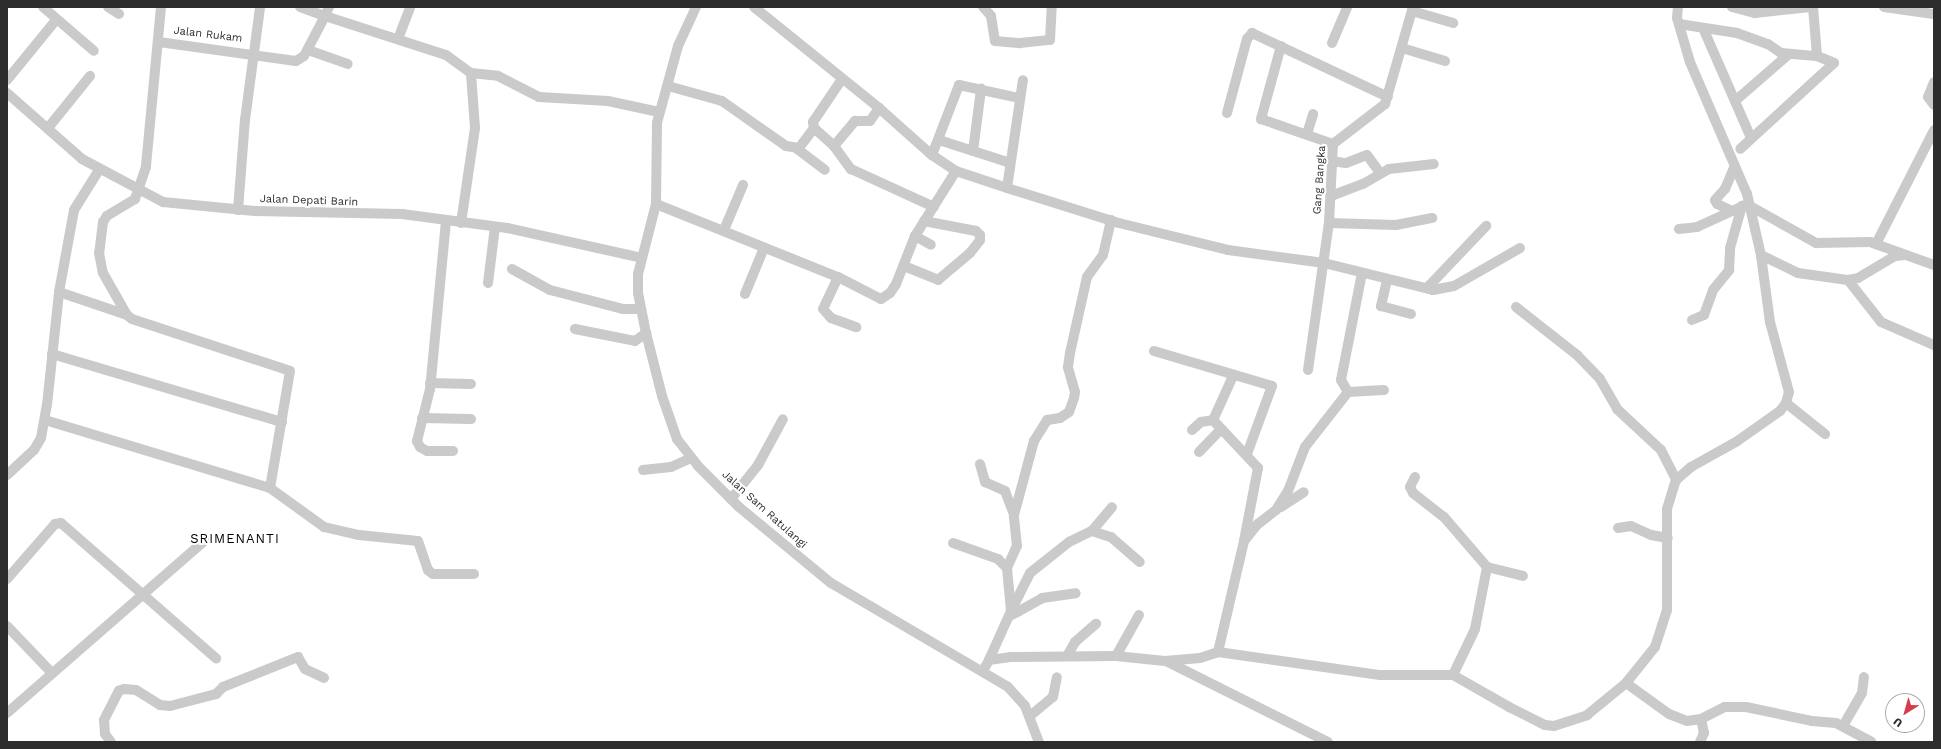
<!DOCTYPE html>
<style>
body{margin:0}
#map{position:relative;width:1941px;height:749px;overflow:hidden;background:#fff;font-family:"Work Sans",sans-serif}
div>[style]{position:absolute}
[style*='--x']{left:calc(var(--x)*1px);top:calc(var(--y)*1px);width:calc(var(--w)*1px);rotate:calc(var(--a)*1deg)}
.minor>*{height:10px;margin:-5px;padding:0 5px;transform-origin:5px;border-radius:5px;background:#cacaca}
span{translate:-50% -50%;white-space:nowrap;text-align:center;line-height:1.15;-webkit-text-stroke:4px #fff;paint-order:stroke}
.street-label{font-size:11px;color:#2d2d2d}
.quarter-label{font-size:13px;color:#000;letter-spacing:1px}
.frame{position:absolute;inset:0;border:8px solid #2d2d2d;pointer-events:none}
.north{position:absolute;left:1885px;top:693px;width:40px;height:40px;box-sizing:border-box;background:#fff;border:1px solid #ababab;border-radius:50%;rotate:217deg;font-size:11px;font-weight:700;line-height:16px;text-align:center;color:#2d2d2d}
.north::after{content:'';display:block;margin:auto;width:14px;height:18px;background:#d53d4c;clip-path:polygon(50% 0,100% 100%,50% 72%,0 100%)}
</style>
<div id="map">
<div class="minor">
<div style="--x:43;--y:7;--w:67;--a:40.8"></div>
<div style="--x:108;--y:7;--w:13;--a:32"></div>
<div style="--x:161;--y:7;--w:161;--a:95.4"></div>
<div style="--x:146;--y:167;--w:34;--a:109"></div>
<div style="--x:135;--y:199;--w:33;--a:149"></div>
<div style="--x:107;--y:216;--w:7;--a:124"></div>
<div style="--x:103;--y:222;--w:31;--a:97"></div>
<div style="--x:99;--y:253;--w:20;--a:79"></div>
<div style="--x:103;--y:273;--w:48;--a:60.3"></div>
<div style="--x:127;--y:315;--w:6;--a:39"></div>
<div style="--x:132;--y:319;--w:166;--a:18.2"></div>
<div style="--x:290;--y:371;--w:119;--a:99.7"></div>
<div style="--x:300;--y:7;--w:27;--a:20"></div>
<div style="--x:325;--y:16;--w:10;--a:-66"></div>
<div style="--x:696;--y:7;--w:43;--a:114.8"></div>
<div style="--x:678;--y:46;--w:80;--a:105.3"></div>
<div style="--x:657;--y:123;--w:81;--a:90.7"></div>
<div style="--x:656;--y:204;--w:72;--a:104.4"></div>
<div style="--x:638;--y:274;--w:19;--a:90"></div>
<div style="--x:638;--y:293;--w:41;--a:78.7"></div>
<div style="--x:646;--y:333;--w:65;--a:75.7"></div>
<div style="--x:662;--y:396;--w:46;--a:70.8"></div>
<div style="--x:677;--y:439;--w:34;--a:52"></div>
<div style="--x:698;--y:466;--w:58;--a:45"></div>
<div style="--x:739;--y:507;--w:119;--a:39.6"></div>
<div style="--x:831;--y:583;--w:205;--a:30.4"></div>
<div style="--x:1008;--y:687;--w:25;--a:48"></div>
<div style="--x:1025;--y:706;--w:39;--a:69"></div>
<div style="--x:754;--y:7;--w:161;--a:38.9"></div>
<div style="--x:879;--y:108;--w:71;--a:41.6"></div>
<div style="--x:932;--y:155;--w:29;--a:34"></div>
<div style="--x:956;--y:171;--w:54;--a:18.4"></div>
<div style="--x:1007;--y:188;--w:117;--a:17.4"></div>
<div style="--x:1119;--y:223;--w:112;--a:13.9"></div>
<div style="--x:1228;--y:250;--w:97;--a:7.7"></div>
<div style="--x:1324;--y:263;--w:112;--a:13.9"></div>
<div style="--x:1433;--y:290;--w:21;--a:-11"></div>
<div style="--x:1454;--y:286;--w:76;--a:-29.9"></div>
<div style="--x:983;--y:7;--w:12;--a:48"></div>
<div style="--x:991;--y:16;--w:25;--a:81"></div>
<div style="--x:995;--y:41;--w:25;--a:5"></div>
<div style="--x:1020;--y:43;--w:30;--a:-6"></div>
<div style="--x:1050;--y:40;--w:33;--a:-87"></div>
<div style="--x:1732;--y:7;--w:24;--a:15"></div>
<div style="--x:1755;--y:13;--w:55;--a:-6.2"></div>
<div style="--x:1813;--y:7;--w:49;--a:85.3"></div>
<div style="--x:1884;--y:7;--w:50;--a:8"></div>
<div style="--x:1412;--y:11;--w:43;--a:16.3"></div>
<div style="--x:1679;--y:24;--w:59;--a:8.8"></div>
<div style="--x:1737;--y:33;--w:33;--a:20"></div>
<div style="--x:1768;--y:44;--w:16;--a:35"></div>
<div style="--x:1781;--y:53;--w:36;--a:5"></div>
<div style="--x:1817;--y:56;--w:18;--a:22"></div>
<div style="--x:1834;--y:63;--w:127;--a:137.5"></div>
<div style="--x:1703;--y:28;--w:120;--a:66.4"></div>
<div style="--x:398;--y:39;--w:34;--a:-69"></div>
<div style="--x:159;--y:42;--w:138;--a:7.9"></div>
<div style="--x:296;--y:61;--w:9;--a:-32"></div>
<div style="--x:304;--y:56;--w:45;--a:-62.3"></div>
<div style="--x:325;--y:16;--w:127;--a:17.9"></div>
<div style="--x:446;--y:55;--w:31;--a:36"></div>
<div style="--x:471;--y:73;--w:27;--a:6"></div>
<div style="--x:498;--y:76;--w:46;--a:27.1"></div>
<div style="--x:539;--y:97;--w:69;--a:3.3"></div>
<div style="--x:608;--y:101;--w:52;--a:12.2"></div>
<div style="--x:1332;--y:43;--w:39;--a:-67"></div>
<div style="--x:1281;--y:46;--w:76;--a:105.3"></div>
<div style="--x:1261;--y:119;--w:76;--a:19.1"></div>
<div style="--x:1402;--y:48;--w:45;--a:16.8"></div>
<div style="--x:308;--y:50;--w:42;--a:19.3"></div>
<div style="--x:842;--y:79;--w:52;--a:124"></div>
<div style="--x:813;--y:122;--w:6;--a:81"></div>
<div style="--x:814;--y:128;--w:27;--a:42"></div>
<div style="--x:834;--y:146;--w:29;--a:54"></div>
<div style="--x:851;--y:169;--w:91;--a:24.6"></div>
<div style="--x:7;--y:80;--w:77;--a:-50.8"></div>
<div style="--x:1934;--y:82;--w:16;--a:112"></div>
<div style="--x:1928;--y:97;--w:10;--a:53"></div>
<div style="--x:668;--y:86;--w:56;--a:15.5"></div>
<div style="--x:722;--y:101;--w:78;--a:35.1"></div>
<div style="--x:786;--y:146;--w:13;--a:9"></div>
<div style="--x:799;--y:148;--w:25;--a:-53"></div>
<div style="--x:7;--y:93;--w:100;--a:41.3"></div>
<div style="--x:82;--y:159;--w:92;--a:28"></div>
<div style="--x:163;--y:202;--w:92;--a:5.6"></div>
<div style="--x:255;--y:211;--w:147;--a:1.2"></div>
<div style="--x:402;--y:214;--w:106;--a:7.6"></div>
<div style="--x:507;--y:228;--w:138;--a:12.5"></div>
<div style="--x:1735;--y:101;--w:72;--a:-41"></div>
<div style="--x:1227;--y:113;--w:77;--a:-74.9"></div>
<div style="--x:1247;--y:39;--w:8;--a:-50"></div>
<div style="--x:1252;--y:33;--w:150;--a:25.2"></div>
<div style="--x:48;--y:128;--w:67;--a:-51.1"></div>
<div style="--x:1307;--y:134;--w:21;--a:-73"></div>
<div style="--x:939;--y:140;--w:75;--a:17.9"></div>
<div style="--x:834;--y:146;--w:33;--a:-50"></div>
<div style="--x:855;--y:121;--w:15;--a:0"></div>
<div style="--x:870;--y:121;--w:16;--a:-55"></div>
<div style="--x:796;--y:148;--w:36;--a:37"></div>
<div style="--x:973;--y:151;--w:63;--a:-82.6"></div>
<div style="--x:932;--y:155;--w:75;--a:-68.9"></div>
<div style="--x:959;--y:85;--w:61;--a:12.2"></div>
<div style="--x:1331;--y:161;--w:15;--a:8"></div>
<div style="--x:1346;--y:163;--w:22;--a:-21"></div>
<div style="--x:1367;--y:155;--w:22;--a:54"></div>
<div style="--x:1007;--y:188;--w:109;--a:-81.6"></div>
<div style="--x:1331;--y:196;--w:34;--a:-21"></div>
<div style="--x:1363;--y:184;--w:30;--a:-30"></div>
<div style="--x:1389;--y:169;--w:45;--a:-6.3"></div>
<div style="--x:656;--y:204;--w:196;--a:21.9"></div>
<div style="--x:838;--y:277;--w:48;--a:27.1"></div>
<div style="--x:881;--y:299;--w:11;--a:-34"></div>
<div style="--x:890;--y:293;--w:11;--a:-56"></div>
<div style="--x:896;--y:284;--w:52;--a:-68.4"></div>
<div style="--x:915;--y:236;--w:77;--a:-57.8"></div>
<div style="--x:1750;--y:206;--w:76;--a:29.3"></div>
<div style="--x:1816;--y:243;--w:54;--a:-1.1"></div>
<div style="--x:1870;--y:242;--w:68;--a:19.8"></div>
<div style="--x:238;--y:210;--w:90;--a:-85.6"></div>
<div style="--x:245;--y:120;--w:114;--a:-82.4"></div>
<div style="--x:1730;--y:210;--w:14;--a:-155"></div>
<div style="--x:1717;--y:204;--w:4;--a:-117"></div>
<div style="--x:1715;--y:200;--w:15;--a:-48"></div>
<div style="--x:1725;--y:189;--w:25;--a:-67"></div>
<div style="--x:446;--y:221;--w:169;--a:95.4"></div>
<div style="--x:430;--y:389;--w:54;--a:104"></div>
<div style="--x:417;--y:441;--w:7;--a:63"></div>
<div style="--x:420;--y:447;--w:8;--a:30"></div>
<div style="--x:427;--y:451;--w:26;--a:0"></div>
<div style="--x:461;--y:223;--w:96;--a:-81.6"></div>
<div style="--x:475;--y:128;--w:55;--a:-94.2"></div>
<div style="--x:1329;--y:223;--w:67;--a:1.7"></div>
<div style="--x:1396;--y:225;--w:37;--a:-11"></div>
<div style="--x:1679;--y:229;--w:18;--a:-6"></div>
<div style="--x:1697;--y:227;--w:53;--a:-24.6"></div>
<div style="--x:724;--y:230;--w:49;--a:-67.1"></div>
<div style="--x:915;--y:236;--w:18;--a:29"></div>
<div style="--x:1876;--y:244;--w:128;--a:-63"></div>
<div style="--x:1761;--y:255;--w:41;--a:25.9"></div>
<div style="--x:1798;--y:273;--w:50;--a:8"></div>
<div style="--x:1848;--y:280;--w:10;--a:-11"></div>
<div style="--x:1858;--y:278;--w:43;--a:-30.7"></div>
<div style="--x:1895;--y:256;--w:10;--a:-6"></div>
<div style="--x:904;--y:266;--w:37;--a:22"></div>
<div style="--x:938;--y:280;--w:42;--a:-40.2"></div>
<div style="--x:970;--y:253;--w:16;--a:-52"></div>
<div style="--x:980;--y:240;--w:5;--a:-90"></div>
<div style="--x:980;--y:235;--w:6;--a:-135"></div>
<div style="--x:976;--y:231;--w:53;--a:-169.1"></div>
<div style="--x:512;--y:269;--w:43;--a:28.9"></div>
<div style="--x:550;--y:290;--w:75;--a:14.6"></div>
<div style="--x:623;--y:309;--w:18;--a:0"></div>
<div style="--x:838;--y:277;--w:35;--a:115"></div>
<div style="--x:823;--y:309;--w:12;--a:48"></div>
<div style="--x:831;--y:318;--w:27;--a:20"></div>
<div style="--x:1387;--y:280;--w:27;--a:103"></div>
<div style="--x:1381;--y:306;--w:31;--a:15"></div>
<div style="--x:1848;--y:280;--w:53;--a:51.8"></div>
<div style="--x:1881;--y:322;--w:58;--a:23.5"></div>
<div style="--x:488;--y:283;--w:56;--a:-82.9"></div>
<div style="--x:1427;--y:288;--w:86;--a:-46.4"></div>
<div style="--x:59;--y:292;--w:72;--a:18.7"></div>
<div style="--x:745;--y:294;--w:50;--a:-67.6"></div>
<div style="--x:1516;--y:307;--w:78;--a:38.2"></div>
<div style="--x:1577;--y:355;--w:33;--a:46"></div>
<div style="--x:1600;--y:379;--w:34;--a:60"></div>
<div style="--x:1617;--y:409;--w:60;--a:43"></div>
<div style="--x:1661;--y:450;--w:34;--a:63"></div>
<div style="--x:1692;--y:320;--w:13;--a:-23"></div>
<div style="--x:1704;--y:315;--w:27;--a:-70"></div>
<div style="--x:1713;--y:290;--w:26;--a:-51"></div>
<div style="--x:1729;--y:270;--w:22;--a:-87"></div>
<div style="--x:1730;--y:248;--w:44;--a:-74.1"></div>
<div style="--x:575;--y:329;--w:61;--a:11.3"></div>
<div style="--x:635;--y:341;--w:14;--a:-36"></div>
<div style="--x:1154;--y:351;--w:123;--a:16.5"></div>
<div style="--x:1272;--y:386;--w:72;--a:110.2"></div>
<div style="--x:52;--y:354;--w:240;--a:16.5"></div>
<div style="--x:1308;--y:370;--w:148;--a:-81.9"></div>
<div style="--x:1329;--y:223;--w:79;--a:-87.1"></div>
<div style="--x:1333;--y:144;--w:66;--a:-37.6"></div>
<div style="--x:1385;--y:104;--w:101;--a:-73.9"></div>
<div style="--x:1233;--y:376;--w:48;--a:114.4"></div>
<div style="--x:1213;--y:420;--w:66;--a:46.8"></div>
<div style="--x:1258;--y:468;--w:74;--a:100.9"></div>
<div style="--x:430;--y:383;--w:41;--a:1.4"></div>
<div style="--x:1348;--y:392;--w:36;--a:-3"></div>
<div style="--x:1786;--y:403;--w:50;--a:38.5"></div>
<div style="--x:422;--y:418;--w:49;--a:1.2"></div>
<div style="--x:45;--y:420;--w:235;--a:16.8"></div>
<div style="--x:270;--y:488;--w:67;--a:35.8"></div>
<div style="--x:324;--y:527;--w:36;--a:13"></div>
<div style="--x:359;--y:535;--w:59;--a:5.8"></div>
<div style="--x:418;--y:541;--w:31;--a:71"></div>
<div style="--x:428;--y:570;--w:6;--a:39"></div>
<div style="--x:433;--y:574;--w:41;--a:0"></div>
<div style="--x:1192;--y:430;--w:12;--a:-42"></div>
<div style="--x:1201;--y:422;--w:12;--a:-9"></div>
<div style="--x:1199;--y:452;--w:32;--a:-46"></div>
<div style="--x:980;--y:464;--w:19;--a:74"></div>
<div style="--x:985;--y:482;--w:22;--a:24"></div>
<div style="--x:1005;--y:491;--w:22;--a:69"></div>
<div style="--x:643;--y:470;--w:28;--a:-6"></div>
<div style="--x:671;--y:467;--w:22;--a:-24"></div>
<div style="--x:7;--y:475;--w:37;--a:-43"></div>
<div style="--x:34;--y:450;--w:14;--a:-60"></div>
<div style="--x:41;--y:438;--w:34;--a:-80"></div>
<div style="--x:47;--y:405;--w:114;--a:-83.9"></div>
<div style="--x:59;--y:292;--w:83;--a:-79.6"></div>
<div style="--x:74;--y:210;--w:47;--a:-58"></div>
<div style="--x:1415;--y:477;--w:11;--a:117"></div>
<div style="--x:1410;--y:487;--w:7;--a:63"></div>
<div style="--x:1413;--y:493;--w:39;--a:38"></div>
<div style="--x:1444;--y:517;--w:66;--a:49.3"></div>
<div style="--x:731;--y:499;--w:43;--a:-51.5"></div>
<div style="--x:758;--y:465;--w:52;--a:-61.5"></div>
<div style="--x:1281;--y:507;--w:27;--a:-33"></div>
<div style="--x:1618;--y:528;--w:13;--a:-9"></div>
<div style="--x:1631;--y:526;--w:22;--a:24"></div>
<div style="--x:1651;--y:535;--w:17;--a:10"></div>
<div style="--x:1092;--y:531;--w:31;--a:-50"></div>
<div style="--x:953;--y:543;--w:48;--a:19.6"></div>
<div style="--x:998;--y:559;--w:13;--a:45"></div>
<div style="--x:1007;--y:568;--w:43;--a:84.7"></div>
<div style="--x:1011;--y:611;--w:54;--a:114.2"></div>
<div style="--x:1007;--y:568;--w:24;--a:-66"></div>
<div style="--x:1017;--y:546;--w:31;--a:-96"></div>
<div style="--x:1014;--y:515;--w:77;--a:-74.9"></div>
<div style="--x:1034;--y:441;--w:25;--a:-58"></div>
<div style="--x:1047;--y:420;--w:13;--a:-9"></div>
<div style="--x:1060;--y:418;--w:11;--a:-34"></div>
<div style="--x:1069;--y:412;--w:15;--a:-70"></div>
<div style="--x:1074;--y:398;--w:6;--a:-81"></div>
<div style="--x:1075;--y:392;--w:26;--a:-106"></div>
<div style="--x:1068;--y:367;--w:14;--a:-82"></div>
<div style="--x:1070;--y:353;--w:78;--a:-77.4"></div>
<div style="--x:1087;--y:277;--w:27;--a:-54"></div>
<div style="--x:1103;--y:255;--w:36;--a:-77"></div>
<div style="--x:7;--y:579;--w:73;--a:-48.9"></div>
<div style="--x:55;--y:524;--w:6;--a:-9"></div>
<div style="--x:61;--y:523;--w:206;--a:41.1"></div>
<div style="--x:1011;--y:611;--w:42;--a:-63.4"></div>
<div style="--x:1030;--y:573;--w:50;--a:-38.5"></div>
<div style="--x:1069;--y:542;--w:25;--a:-26"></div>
<div style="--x:1092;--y:531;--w:20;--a:18"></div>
<div style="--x:1111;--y:537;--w:38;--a:41"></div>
<div style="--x:1010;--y:616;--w:37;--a:-29"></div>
<div style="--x:1042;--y:598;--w:34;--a:-8"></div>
<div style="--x:7;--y:626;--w:64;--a:46.3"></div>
<div style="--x:1218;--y:652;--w:114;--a:-76.8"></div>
<div style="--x:1244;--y:541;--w:22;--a:-51"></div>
<div style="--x:1258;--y:524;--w:23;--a:-38"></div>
<div style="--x:1276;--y:510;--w:22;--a:-58"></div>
<div style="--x:1288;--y:491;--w:47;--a:-68.9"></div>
<div style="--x:1305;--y:447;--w:70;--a:-52"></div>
<div style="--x:1348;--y:392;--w:14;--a:-120"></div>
<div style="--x:1341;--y:380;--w:109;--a:-78.9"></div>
<div style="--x:1067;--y:656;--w:16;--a:-60"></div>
<div style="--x:1075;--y:642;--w:28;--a:-41"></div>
<div style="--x:1116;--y:656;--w:47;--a:-60.7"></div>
<div style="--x:1166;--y:661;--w:181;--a:26.6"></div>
<div style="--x:983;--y:671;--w:13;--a:-61"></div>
<div style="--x:989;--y:660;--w:21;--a:-8"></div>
<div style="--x:1010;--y:657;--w:106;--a:-0.5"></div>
<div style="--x:1116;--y:656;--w:49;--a:5.8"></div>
<div style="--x:1165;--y:661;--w:35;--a:-5"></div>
<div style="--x:1200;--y:658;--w:19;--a:-18"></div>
<div style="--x:1218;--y:652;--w:164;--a:8.1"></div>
<div style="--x:1380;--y:675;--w:73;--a:0"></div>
<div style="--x:1453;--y:675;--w:64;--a:29.7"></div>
<div style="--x:1509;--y:707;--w:40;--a:26.6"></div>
<div style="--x:1545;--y:725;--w:9;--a:6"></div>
<div style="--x:1554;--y:726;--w:35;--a:-18"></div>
<div style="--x:1587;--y:715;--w:50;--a:-39.4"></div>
<div style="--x:1626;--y:683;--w:46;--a:-51.1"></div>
<div style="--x:1655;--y:647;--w:39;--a:-72"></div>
<div style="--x:1667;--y:610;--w:101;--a:-90"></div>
<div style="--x:1667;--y:509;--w:30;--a:-73"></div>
<div style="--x:1676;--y:480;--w:20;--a:-41"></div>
<div style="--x:1691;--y:467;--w:51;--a:-29.1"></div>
<div style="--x:1736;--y:442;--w:54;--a:-35.2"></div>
<div style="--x:1780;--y:411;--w:10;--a:-53"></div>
<div style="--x:1786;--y:403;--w:11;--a:-75"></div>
<div style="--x:1789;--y:392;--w:73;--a:-105.2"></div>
<div style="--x:1770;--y:322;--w:68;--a:-97.7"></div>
<div style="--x:1761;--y:255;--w:63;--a:-102.9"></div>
<div style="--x:1747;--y:194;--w:144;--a:-113.4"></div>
<div style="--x:1690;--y:62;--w:46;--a:-106.5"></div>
<div style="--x:1677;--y:18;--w:11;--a:-85"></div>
<div style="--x:1453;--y:675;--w:51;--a:-64.4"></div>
<div style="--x:1475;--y:629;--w:63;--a:-79"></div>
<div style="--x:1487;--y:567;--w:37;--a:14"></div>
<div style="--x:1626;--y:683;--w:53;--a:35.8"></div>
<div style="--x:1669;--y:714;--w:19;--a:21"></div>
<div style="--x:1687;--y:721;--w:14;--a:-8"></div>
<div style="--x:1701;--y:719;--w:27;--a:-27"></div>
<div style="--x:1725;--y:707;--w:21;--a:0"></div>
<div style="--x:1746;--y:707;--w:67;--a:12"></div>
<div style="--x:1812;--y:721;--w:24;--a:5"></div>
<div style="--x:1836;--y:723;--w:40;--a:28"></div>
<div style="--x:7;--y:713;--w:263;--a:-41.1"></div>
<div style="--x:1030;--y:716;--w:30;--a:-40"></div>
<div style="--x:1053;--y:697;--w:20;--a:-79"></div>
<div style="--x:1843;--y:726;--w:38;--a:-60"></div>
<div style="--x:1862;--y:693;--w:16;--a:-83"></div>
<div style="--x:111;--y:742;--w:10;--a:-127"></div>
<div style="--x:105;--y:734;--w:14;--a:-94"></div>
<div style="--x:104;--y:720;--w:33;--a:-63"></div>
<div style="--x:119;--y:691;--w:5;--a:-22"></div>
<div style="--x:124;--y:689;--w:12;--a:5"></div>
<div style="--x:136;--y:690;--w:28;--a:32"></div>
<div style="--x:160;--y:705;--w:10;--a:6"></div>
<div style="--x:170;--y:706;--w:48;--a:-14.6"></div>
<div style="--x:216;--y:694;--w:10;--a:-45"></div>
<div style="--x:223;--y:687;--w:81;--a:-21.8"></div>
<div style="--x:298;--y:657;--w:14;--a:60"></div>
<div style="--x:305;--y:669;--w:21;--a:25"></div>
<div style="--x:1700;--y:742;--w:10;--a:-66"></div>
<div style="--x:1704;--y:733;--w:14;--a:-102"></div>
</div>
<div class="street-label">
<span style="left:208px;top:35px;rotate:7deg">Jalan Rukam</span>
<span style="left:1320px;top:180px;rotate:-86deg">Gang Bangka</span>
<span style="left:309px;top:201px;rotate:2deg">Jalan Depati Barin</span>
<span style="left:764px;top:510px;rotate:42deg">Jalan Sam Ratulangi</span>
</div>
<div class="quarter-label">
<span style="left:235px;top:539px">SRIMENANTI</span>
</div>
<div class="frame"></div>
<div class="north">U</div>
</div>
